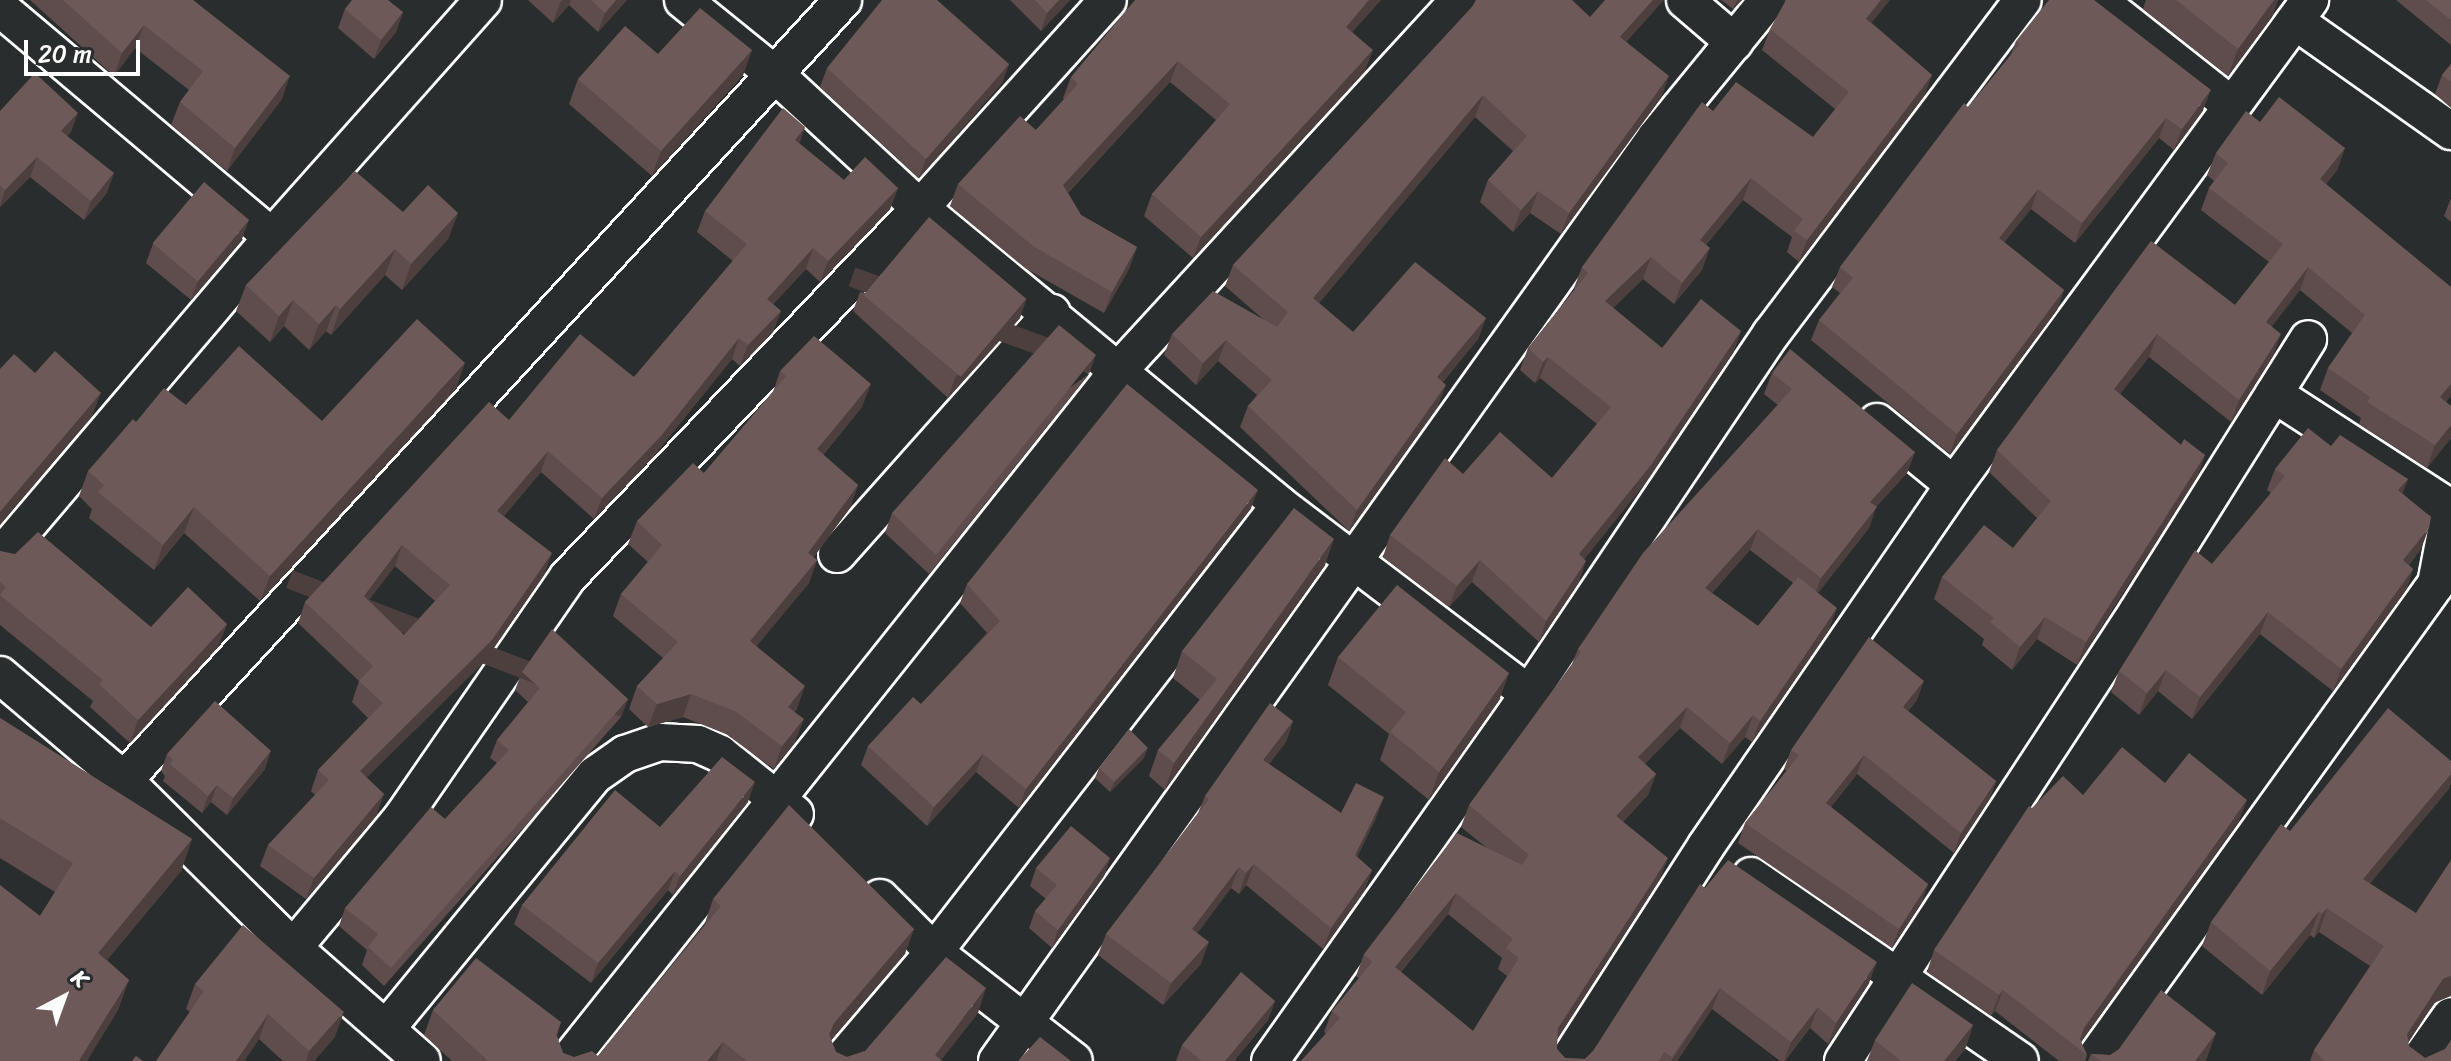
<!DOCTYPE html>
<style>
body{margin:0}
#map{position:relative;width:2451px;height:1061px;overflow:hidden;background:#2a2d2e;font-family:Sriracha,sans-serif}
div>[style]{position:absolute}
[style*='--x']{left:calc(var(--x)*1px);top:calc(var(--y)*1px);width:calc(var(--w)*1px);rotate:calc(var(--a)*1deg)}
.roads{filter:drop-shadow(2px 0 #fff) drop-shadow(-2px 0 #fff) drop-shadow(0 2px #fff) drop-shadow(0 -2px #fff)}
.street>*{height:36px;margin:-18px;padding:0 18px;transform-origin:18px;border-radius:18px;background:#2a2d2e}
.wall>*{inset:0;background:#5e4d4c}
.shaded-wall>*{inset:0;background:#4c3f3e;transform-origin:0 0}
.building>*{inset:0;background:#6d5a58;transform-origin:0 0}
span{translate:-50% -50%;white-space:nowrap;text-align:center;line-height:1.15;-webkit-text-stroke:6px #2a2d2e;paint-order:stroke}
.north{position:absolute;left:24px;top:957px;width:80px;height:80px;-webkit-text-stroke:6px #2a2d2e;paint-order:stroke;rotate:41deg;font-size:22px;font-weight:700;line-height:32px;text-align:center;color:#fff}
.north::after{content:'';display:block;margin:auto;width:28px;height:36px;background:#fff;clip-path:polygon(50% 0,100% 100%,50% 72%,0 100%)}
.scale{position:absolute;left:24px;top:40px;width:116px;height:36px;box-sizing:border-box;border:4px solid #fff;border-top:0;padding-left:10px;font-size:24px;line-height:28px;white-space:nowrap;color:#fff;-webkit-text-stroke:6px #2a2d2e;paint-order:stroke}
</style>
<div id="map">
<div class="roads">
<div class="street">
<div style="--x:683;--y:0;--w:121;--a:39"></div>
<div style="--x:777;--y:76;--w:195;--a:42.7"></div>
<div style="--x:920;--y:208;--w:467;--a:39.5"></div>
<div style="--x:1280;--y:505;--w:313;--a:37.2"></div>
<div style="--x:1529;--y:694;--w:449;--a:125.2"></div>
<div style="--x:1685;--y:0;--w:65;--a:40.6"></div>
<div style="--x:2098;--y:0;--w:171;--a:38.3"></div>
<div style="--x:0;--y:8;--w:356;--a:40.1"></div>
<div style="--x:2295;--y:21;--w:191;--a:35.2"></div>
<div style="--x:2274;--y:394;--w:210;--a:32.9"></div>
<div style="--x:1877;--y:422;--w:99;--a:39.3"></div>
<div style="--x:837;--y:554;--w:323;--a:-48.3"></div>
<div style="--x:0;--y:557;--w:420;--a:-49.6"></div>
<div style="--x:272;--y:237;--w:317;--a:-48.3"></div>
<div style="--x:0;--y:675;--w:162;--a:40.3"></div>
<div style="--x:124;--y:780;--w:238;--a:44.8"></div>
<div style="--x:293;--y:948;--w:171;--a:41.2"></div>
<div style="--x:1529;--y:694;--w:434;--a:-56.1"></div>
<div style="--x:1771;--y:334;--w:418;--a:-53"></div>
<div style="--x:124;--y:780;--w:1061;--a:-47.33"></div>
<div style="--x:1751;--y:876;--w:326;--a:34.5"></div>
<div style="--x:880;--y:898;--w:76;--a:45"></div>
<div style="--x:934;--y:952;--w:177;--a:37.9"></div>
<div style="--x:293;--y:948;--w:168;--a:-50.1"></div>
<div style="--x:401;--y:819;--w:294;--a:-55.4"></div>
<div style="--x:568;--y:577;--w:510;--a:-46.35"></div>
<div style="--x:920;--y:208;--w:280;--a:-47.9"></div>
<div style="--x:386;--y:1029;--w:329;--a:-50.6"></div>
<div style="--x:595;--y:775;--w:37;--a:-35"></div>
<div style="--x:625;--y:754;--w:37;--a:-19"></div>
<div style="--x:660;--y:742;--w:38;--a:3"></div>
<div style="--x:698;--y:744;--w:24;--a:24"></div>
<div style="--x:720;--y:754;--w:96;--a:38.7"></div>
<div style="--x:568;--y:1061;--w:884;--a:-51.43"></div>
<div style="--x:1119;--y:370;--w:502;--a:-47.42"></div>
<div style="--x:841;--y:1061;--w:143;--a:-49.5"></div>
<div style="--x:934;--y:952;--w:565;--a:-52.26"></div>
<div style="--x:997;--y:1061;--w:1135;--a:-54.5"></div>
<div style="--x:1656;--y:137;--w:177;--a:-50.7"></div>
<div style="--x:1568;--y:1061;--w:255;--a:-57.3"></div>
<div style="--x:1706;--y:846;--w:438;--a:-55.5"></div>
<div style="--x:1954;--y:485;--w:602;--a:-53.72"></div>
<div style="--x:1843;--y:1061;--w:537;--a:-56.78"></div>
<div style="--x:2137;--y:612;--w:322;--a:-57.9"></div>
<div style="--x:2093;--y:1061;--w:588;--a:-54.28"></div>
<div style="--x:2436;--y:584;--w:80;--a:-79.2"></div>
<div style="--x:2419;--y:1061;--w:55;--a:-54.6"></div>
</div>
</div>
<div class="wall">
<div style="clip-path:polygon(30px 0,193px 0,282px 99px,227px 171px,171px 125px,180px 102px,189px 90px,135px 48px,114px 76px)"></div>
<div style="clip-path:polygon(528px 0,627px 0,598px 32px,569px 5px,553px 23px)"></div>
<div style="clip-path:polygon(1010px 0,1070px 0,1041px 31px)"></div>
<div style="clip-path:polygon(1381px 0,1352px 32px,1365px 71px,1193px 258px,1144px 216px,1152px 194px,1216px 120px,1170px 82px,1068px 193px,1081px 215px,1137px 247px,1129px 269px,1104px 313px,1025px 268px,950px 206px,958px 184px,1036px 130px,1064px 99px,1063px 98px,1071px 77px)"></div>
<div style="clip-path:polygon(1721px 0,1742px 0,1733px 9px)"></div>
<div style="clip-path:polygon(2146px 0,2278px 0,2272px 17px,2228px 76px,2143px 9px)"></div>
<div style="clip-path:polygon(2396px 0,2451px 0,2451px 45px)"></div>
<div style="clip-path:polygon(1472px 7px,1590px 17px,1627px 42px,1661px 98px,1561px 234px,1530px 213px,1513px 232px,1480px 202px,1488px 180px,1513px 151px,1475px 117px,1319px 303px,1353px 332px,1486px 318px,1478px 339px,1443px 382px,1438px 406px,1349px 531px,1240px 427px,1248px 406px,1257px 395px,1218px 361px,1196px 385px,1164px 355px,1172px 334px,1264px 320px,1225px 286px,1233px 265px)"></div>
<div style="clip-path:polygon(345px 9px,403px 12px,396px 32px,374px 59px,338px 28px)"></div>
<div style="clip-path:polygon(1872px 23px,1932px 75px,1924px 96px,1799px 262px,1787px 252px,1792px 237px,1743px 200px,1706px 245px,1702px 270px,1674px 304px,1643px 279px,1613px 308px,1662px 348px,1741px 331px,1733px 353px,1643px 486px,1584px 559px,1579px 582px,1539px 642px,1472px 582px,1449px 607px,1383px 557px,1390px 535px,1463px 474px,1552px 478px,1597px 424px,1540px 378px,1535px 383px,1520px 370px,1528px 348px,1575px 289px,1574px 288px,1582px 267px,1713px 111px,1813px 137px,1835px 109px,1762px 50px,1770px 29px)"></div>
<div style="clip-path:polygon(2016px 41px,2203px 110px,2174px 150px,2159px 138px,2075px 243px,2031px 209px,2004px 242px,2064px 290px,2057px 310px,1950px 454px,1811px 340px,1819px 320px,1840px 293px,1832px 287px,1840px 267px,2010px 56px)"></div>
<div style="clip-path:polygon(752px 50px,743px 75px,652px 176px,569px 104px,578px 79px,658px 54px)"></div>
<div style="clip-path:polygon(1009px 64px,1002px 83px,919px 178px,820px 87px,827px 68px)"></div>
<div style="clip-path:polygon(2451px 64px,2451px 108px,2435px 94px,2442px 75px)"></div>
<div style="clip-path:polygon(0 111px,71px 132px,67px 136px,107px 193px,84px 220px,30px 177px,0 207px)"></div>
<div style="clip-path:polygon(2260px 122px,2345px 148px,2337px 170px,2326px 184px,2446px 402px,2451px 406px,2451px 438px,2427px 468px,2359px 424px,2361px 418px,2320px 390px,2328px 368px,2352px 333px,2300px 290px,2272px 326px,2273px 356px,2231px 422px,2149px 357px,2120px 394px,2181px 445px,2205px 455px,2197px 477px,2077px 665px,2037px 639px,2012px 670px,1982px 645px,1984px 639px,1934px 599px,1942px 577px,2013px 548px,2037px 518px,1989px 472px,1997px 450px,2151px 241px,2235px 305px,2269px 262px,2201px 210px,2209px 188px,2214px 181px,2207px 175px,2216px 153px)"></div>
<div style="clip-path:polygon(evenodd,805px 127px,799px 143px,844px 180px,898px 188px,890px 209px,820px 282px,806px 269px,773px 304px,781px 311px,773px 332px,740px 366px,732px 359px,653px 457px,594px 519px,541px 472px,504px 516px,544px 575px,484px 662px,366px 778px,384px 794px,376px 816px,306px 899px,260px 866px,268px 845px,315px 795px,311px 791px,318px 770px,368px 718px,352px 702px,359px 681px,298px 623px,305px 602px,509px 420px,634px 377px,733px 261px,697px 232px,705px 211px,805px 127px,395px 566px,435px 601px,404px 635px,368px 601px,395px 566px)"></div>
<div style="clip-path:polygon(2451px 198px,2451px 222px,2444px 216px)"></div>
<div style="clip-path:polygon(403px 212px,458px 213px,448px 239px,402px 290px,385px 275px,331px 335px,326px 331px,309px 350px,284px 326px,270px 342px,236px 311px,246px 285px)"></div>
<div style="clip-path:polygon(242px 239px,191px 300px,146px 263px,153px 244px)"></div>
<div style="clip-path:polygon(860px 292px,1020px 318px,948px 398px,853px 311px)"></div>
<div style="clip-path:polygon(780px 371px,862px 407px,823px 455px,858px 485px,850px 508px,813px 557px,817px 560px,809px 583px,756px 646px,797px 709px,794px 712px,795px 742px,774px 769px,726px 734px,683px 717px,648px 727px,629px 709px,637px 686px,663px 658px,613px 616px,621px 594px,648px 562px,628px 544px,637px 521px,704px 473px,773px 392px)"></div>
<div style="clip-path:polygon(evenodd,1772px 373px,1915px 452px,1907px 473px,1876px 507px,1869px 528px,1818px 593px,1829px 630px,1752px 742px,1745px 737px,1722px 764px,1680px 728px,1645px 764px,1656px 774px,1648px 795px,1623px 822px,1660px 879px,1557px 1039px,1557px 1049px,1565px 1058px,1585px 1059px,1593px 1051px,1705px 888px,1869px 983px,1828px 1044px,1810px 1028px,1785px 1061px,1780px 1061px,1712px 1009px,1677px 1061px,1301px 1061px,1326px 1034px,1324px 1032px,1332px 1011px,1359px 978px,1356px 976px,1364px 954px,1487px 848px,1461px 827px,1469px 805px,1572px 664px,1578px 649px,1778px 405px,1764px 394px,1772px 373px,1750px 550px,1793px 583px,1758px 626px,1712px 593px,1750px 550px,1772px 373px,1448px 914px,1502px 958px,1498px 969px,1507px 976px,1473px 1031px,1401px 972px,1448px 914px)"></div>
<div style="clip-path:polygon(1089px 374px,929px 574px,885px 533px,892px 513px)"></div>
<div style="clip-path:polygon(456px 389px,260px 601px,184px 533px,154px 570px,89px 518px,92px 509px,79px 496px,88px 471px,136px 422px,186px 405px,322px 421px)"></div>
<div style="clip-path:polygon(2331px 446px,2408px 479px,2402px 494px,2421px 549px,2409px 565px,2413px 569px,2406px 590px,2333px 691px,2260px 634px,2192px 719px,2158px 691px,2139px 715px,2111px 692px,2119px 671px,2212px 564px,2271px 493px,2267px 490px,2275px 469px)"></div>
<div style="clip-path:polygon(1251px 508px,1019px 808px,976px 772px,927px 826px,861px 765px,868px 746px,921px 704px,987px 633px,960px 603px,967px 584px)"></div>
<div style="clip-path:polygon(0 551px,151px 627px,227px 624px,218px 647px,130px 743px,90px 707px,93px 701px,0 625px)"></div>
<div style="clip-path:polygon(1325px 565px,1165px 790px,1149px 776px,1158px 750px,1200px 700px,1173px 678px,1182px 651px)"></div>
<div style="clip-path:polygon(1338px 657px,1509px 673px,1499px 700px,1429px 800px,1380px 760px,1389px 734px,1328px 685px)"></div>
<div style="clip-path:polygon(522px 672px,628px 699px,621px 717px,384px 986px,362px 965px,367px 950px,339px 926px,345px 908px,445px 819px,497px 763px,490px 758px,497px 740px,528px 702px,515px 690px)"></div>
<div style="clip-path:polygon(1917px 700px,1908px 711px,1996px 781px,1989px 800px,1954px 853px,1857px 774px,1831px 807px,1928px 884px,1921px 904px,1892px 948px,1738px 843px,1745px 823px,1787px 771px,1784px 769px,1791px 750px)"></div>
<div style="clip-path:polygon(0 718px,192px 839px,181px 871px,107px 960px,129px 980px,117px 1012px,40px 916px,55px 892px,0 858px)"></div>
<div style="clip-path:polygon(1293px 721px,1286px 742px,1269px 764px,1341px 813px,1376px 818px,1357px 857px,1372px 870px,1364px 891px,1323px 949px,1246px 885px,1239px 894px,1231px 888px,1197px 933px,1201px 964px,1163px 1005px,1098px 955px,1106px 934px,1198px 813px,1205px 796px)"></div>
<div style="clip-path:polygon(167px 754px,265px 769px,227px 815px,211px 802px,202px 813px,163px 781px,165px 776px,161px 771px)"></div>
<div style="clip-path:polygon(1144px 758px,1110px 792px,1095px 778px,1099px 768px)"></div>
<div style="clip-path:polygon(2451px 761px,2451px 783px,2448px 790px,2370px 883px,2434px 1003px,2408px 1043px,2409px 1046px,2425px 1058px,2451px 1061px,2310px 1061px,2314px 1050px,2370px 966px,2319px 932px,2314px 938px,2310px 935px,2262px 995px,2202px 946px,2211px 922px,2290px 831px)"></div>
<div style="clip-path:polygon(2165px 783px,2239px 821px,2081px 1042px,2087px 1055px,2085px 1061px,2059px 1061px,1995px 1011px,1991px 1016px,1927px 972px,1934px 950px,2032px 808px)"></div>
<div style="clip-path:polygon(748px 802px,673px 895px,668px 890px,591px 983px,514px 924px,522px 905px,660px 827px)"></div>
<div style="clip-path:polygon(1110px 858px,1104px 876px,1052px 948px,1029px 928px,1035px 911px,1046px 899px,1030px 886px,1036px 868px)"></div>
<div style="clip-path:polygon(713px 899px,914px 929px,905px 953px,831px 1040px,836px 1052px,847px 1057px,978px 1013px,941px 1060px,942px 1061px,452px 1061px,424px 1035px,433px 1010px,561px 1022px,557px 1036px,563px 1053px,574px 1057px,598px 1056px,705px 924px,705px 923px)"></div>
<div style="clip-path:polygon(195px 984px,335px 1037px,314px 1061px,283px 1061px,259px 1039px,244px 1061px,156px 1061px,190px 1012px,186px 1009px)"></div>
<div style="clip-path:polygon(1275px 1001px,1268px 1020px,1234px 1061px,1176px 1061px,1182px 1045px)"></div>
<div style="clip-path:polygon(1973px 1025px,1965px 1049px,1955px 1061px,1867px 1061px,1875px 1040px)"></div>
<div style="clip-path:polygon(2216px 1033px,2205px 1061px,2088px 1061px,2091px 1054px,2110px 1055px)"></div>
</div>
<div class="shaded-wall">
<div style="clip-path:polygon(563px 0,571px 0,569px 5px,553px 23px,560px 3px)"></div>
<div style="clip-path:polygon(616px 0,627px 0,598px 32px,605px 13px)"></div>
<div style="clip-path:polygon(1059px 0,1070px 0,1041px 31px,1047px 13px)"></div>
<div style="clip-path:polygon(1369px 0,1381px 0,1338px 48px,1346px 27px)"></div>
<div style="clip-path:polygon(1653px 0,1664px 0,1612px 58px,1620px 37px)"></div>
<div style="clip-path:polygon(1737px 0,1742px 0,1733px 9px)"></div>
<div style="clip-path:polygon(1881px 0,1890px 0,1858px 40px,1866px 19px)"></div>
<div style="clip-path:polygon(2271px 0,2278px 0,2272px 17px,2228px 76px,2238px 49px)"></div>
<div style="clip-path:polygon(403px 12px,396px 32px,374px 59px,381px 40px)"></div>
<div style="clip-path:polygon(144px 25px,135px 48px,114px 76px,122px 53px)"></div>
<div style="clip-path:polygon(752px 50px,743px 75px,652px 176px,661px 151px)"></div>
<div style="clip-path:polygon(1373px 50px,1365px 71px,1193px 258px,1201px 237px)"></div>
<div style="clip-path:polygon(1178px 61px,1170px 82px,1055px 206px,1063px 185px)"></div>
<div style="clip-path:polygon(1009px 64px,1002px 83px,919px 178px,926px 159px)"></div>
<div style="clip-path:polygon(1932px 75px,1924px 96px,1799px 262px,1807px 240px)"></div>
<div style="clip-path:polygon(290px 76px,282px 99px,227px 171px,235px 148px)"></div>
<div style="clip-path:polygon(1669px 76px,1661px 98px,1561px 234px,1569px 213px)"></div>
<div style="clip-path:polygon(2211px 90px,2203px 110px,2174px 150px,2182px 129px)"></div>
<div style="clip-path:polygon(1483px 95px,1475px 117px,1305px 320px,1313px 298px)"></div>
<div style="clip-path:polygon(78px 113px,71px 132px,54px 150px,61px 131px)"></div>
<div style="clip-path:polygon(2166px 118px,2159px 138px,2075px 243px,2082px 223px)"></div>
<div style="clip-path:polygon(805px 127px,798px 148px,795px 140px)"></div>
<div style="clip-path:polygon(2345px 148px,2337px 170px,2312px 202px,2320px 179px)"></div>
<div style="clip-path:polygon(37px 157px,30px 177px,0 207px,5px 190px)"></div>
<div style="clip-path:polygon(114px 173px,107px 193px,84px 220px,91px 201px)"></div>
<div style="clip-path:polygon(1751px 178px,1743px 200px,1692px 262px,1700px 240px)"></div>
<div style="clip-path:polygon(898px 188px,890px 209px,820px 282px,828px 261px)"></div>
<div style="clip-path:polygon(2038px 189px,2031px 209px,1992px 258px,1999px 238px)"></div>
<div style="clip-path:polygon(1538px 191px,1530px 213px,1513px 232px,1521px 210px)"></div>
<div style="clip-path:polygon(458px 213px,448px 239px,402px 290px,411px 264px)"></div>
<div style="clip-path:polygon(249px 220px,242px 239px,191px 300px,198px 281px)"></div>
<div style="clip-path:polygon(1137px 247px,1129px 269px,1104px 313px,1112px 292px)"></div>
<div style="clip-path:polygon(813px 248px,806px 269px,759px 320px,767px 299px)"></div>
<div style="clip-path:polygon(1710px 248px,1702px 270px,1674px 304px,1682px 283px)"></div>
<div style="clip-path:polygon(395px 249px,385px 275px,331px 335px,340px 309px)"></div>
<div style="clip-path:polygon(1651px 257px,1643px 279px,1598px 323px,1605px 301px)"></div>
<div style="clip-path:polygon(2308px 267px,2300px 290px,2258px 344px,2266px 322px)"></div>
<div style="clip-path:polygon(2064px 290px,2057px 310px,1950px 454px,1957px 434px)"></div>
<div style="clip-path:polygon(1027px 298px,1020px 318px,948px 398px,955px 378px)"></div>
<div style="clip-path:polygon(293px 300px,284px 326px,270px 342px,279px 316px)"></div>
<div style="clip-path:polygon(336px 305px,326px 331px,309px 350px,319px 324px)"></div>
<div style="clip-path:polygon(781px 311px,773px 332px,740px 366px,748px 345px)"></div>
<div style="clip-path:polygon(1486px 318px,1478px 339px,1429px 398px,1437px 377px)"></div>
<div style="clip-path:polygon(1741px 331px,1733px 353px,1643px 486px,1571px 576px,1579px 554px)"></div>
<div style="clip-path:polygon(2157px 334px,2149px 357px,2106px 412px,2114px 389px)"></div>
<div style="clip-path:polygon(2281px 334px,2273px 356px,2231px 422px,2239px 400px)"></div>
<div style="clip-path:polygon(739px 338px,732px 359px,653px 457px,594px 519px,602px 498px)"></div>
<div style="clip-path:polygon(1226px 340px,1218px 361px,1196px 385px,1203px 363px)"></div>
<div style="left:1096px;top:355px;width:20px;height:256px;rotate:110deg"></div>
<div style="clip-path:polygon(1548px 357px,1540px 378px,1535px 383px,1543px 362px)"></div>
<div style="clip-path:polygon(465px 363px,456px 389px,260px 601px,270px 576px)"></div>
<div style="clip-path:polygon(871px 384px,862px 407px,808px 472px,817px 449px)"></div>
<div style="clip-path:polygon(2451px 384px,2451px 396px,2432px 419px,2440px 397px)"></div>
<div style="clip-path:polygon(1446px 385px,1438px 406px,1349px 531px,1357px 510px)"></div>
<div style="clip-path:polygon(101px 393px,92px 416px,0 525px,0 512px)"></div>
<div style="clip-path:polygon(2451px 425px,2451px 438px,2427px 468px,2435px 445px)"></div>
<div style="clip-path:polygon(548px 451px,541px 472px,490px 532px,497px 511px)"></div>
<div style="clip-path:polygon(1915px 452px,1907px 473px,1876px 507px,1869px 528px,1813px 599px,1821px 578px,1870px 502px)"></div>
<div style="clip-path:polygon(2205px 455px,2197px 477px,2077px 665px,2086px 642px)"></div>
<div style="clip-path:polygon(2408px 479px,2400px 501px,2398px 490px)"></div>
<div style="clip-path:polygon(858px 485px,850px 508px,800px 576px,808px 553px)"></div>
<div style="clip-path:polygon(1258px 490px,1251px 508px,1019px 808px,1026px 789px)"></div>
<div style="clip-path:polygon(194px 507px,184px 533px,154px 570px,163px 545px)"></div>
<div style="clip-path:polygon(2429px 528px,2421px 549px,2395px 582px,2403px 560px)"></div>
<div style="clip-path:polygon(1758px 529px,1750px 550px,1697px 609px,1705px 588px)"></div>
<div style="clip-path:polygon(1334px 539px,1325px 565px,1165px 790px,1174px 763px)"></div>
<div style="clip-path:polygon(402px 545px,395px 566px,356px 617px,364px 596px)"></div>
<div style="clip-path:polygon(552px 553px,544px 575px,484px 662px,352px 792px,360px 771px)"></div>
<div style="clip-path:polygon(817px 560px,809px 583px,742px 664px,750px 641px)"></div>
<div style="clip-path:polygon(1480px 560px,1472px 582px,1449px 607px,1457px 586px)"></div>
<div style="clip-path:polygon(1586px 561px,1579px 582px,1539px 642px,1546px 621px)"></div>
<div style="clip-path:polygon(2413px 569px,2406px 590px,2333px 691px,2341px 669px)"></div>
<div style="clip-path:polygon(1837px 608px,1829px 630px,1752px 742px,1760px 721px)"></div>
<div style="clip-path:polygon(2268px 612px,2260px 634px,2192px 719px,2200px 697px)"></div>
<div style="clip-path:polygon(2045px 617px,2037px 639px,2012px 670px,2020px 647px)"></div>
<div style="clip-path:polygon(227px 624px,218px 647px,130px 743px,138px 720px)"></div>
<div style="clip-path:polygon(2166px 670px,2158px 691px,2139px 715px,2147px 693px)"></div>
<div style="clip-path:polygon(1509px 673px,1499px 700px,1429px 800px,1439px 772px)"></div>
<div style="clip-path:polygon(1924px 681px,1917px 700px,1896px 726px,1903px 707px)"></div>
<div style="clip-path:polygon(805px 686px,797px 709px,780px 730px,788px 707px)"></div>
<div style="clip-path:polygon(691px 694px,683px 717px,648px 727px,657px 704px)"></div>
<div style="left:628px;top:699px;width:19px;height:359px;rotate:111deg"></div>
<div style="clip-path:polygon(1687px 707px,1680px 728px,1630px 779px,1638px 757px)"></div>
<div style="clip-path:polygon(1753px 715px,1745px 737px,1722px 764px,1730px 743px)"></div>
<div style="clip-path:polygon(804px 719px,795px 742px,774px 769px,782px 746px)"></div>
<div style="clip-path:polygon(1293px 721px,1286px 742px,1255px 781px,1263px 760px)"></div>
<div style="clip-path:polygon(1148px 748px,1144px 758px,1110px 792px,1114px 782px)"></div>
<div style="clip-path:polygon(271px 751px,265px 769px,227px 815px,233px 798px)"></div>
<div style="clip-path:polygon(983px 754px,976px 772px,927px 826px,934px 807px)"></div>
<div style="clip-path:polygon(1864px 755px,1857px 774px,1819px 822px,1826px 803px)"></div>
<div style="clip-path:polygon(1656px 774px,1648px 795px,1608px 837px,1616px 816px)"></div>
<div style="clip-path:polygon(2451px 774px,2451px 783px,2448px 790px,2354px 903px,2363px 879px)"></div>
<div style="clip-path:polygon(1996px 781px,1989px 800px,1954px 853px,1961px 833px)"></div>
<div style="clip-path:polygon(755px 782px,748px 802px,673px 895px,680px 876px)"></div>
<div style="clip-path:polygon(217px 785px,211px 802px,202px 813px,208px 796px)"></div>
<div style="clip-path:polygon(384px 794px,376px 816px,306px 899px,314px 878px)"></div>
<div style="clip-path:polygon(1384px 797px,1376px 818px,1347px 877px,1355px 855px)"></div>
<div style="clip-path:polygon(2247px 800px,2239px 821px,2076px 1049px,2084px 1028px)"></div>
<div style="clip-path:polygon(192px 839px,181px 871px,86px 985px,98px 953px)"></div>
<div style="clip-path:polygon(1110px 858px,1104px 876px,1052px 948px,1058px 930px)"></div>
<div style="clip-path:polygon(1668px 858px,1660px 879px,1550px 1050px,1558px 1028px)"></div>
<div style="clip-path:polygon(1254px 864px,1246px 885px,1239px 894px,1246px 873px)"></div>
<div style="clip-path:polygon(1239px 867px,1231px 888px,1185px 950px,1192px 929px)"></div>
<div style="clip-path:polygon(1372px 870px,1364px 891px,1323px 949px,1331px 928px)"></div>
<div style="clip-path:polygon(675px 871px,668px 890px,591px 983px,598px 963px)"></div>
<div style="clip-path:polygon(1928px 884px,1921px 904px,1892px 948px,1899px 929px)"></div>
<div style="clip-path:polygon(1456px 893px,1448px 914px,1387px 988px,1395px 967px)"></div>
<div style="clip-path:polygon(2327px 908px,2319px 932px,2314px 938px,2322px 914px)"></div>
<div style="clip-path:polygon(2319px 911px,2310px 935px,2262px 995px,2270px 971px)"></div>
<div style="clip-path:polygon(914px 929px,905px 953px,825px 1047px,820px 1058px,834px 1023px)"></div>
<div style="clip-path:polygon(1209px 942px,1201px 964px,1163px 1005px,1171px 983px)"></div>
<div style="clip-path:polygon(1877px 962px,1869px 983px,1828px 1044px,1836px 1023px)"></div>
<div style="clip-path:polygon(2451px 976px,2451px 996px,2434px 1003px,2398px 1058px,2407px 1034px,2443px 979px)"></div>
<div style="clip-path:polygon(129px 980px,117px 1012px,87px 1061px,79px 1061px)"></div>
<div style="clip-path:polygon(986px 988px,978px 1013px,940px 1061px,935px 1055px)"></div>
<div style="clip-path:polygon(1720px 988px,1712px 1009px,1677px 1061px,1671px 1061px)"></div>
<div style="clip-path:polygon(2003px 990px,1995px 1011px,1991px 1016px,1999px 995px)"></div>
<div style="clip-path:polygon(1275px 1001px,1268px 1020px,1234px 1061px,1225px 1061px)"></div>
<div style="clip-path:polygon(1818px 1007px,1810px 1028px,1784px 1061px,1791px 1042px)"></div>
<div style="clip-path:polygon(344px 1012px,335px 1037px,314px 1061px,306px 1061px,309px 1051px)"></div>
<div style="clip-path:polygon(268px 1014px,259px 1039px,244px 1061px,236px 1061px)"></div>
<div style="clip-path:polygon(1973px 1025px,1965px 1049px,1955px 1061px,1944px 1061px)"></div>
<div style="clip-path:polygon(2216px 1033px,2207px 1058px,2205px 1061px,2195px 1061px)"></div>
<div style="clip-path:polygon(723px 1042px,716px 1061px,707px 1061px)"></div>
</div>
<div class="building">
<div style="clip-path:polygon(63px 0,193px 0,290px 76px,235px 148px,180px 102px,203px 71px,144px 25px,122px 53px)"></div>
<div style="clip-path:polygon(352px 0,388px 0,403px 12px,381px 40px,345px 9px)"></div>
<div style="clip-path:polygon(591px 0,616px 0,605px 13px)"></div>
<div style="clip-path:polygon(882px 0,937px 0,1009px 64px,926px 159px,827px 68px)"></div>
<div style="clip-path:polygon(1035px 0,1059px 0,1047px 13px)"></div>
<div style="clip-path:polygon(1135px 0,1369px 0,1346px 27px,1373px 50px,1201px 237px,1152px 194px,1230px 104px,1178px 61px,1063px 185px,1081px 215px,1137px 247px,1112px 292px,1033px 246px,958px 184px,1020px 116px,1036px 130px,1078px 84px,1071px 77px)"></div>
<div style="clip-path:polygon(1476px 0,1572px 0,1590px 17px,1605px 0,1653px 0,1620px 37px,1669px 76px,1569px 213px,1538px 191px,1521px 210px,1488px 180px,1527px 136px,1483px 95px,1313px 298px,1353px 332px,1415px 262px,1486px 318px,1437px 377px,1446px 385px,1357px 510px,1248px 406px,1272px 380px,1226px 340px,1203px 363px,1172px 334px,1213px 291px,1277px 327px,1288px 312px,1233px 265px,1472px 7px)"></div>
<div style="clip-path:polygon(1786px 0,1881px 0,1866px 19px,1932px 75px,1807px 240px,1794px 231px,1803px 219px,1751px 178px,1700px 240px,1710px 248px,1682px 283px,1651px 257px,1605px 301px,1662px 348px,1701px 299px,1741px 331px,1651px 465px,1579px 554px,1586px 561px,1546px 621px,1480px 560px,1457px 586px,1390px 535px,1445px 458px,1463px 474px,1500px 432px,1552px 478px,1611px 407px,1548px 357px,1543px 362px,1528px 348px,1588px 273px,1582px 267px,1702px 102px,1713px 111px,1736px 82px,1813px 137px,1849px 92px,1770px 29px)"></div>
<div style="clip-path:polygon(2049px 0,2094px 0,2211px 90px,2182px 129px,2166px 118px,2082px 223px,2038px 189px,1999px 238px,2064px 290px,1957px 434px,1819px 320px,1853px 278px,1840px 267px,1964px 103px,1968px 107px,2020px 44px,2016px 41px)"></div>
<div style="clip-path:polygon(2176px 0,2274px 0,2238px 49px)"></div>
<div style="clip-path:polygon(2426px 0,2451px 0,2451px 20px)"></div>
<div style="clip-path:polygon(700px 8px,752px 50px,661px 151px,578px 79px,625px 26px,658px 54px)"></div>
<div style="clip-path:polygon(2451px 64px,2451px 82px,2442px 75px)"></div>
<div style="clip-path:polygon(35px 73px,78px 113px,61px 131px,114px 173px,91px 201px,37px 157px,5px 190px,0 185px,0 111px)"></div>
<div style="clip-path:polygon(2279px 97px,2345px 148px,2320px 179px,2451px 287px,2451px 384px,2440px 397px,2451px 406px,2451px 425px,2435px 445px,2367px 402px,2370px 397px,2328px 368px,2365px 315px,2308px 267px,2266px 322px,2281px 334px,2239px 400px,2157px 334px,2114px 389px,2181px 445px,2184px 439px,2205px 455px,2086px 642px,2045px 617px,2020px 647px,1990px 622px,1994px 618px,1942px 577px,1984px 525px,2013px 548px,2051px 501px,1997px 450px,2151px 241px,2235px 305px,2283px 244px,2209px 188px,2228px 163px,2216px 153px,2246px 111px,2260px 122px)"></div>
<div style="clip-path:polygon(evenodd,783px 108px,805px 127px,795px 140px,844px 180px,865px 157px,898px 188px,828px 261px,813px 248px,767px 299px,781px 311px,748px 345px,739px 338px,661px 436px,602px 498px,548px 451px,497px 511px,552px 553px,492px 640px,360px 771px,384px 794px,314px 878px,268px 845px,329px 780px,318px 770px,383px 703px,359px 681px,373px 666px,305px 602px,489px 402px,509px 420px,580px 334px,634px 377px,747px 244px,705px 211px,783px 108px,402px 545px,450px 585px,404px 635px,364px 596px,402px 545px)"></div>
<div style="clip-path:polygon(355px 171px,403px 212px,428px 185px,458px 213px,411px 264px,395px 249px,340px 309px,336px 305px,319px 324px,293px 300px,279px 316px,246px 285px)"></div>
<div style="left:204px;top:182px;width:59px;height:80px;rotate:40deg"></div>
<div style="left:929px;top:217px;width:127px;height:102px;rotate:40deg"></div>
<div style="clip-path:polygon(417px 319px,465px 363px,270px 576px,194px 507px,163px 545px,98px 492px,104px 485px,88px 471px,133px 419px,136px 422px,164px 388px,186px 405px,239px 346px,322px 421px)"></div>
<div style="clip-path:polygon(1059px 325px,1096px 355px,936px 555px,892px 513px)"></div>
<div style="clip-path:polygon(814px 336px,871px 384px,817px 449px,858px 485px,808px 553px,817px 560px,750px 641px,805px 686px,788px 707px,804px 719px,782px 746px,735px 711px,691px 694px,657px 704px,637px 686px,678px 642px,621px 594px,662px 545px,637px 521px,693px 463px,704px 473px,786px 376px,780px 371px)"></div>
<div style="clip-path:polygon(evenodd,1790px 349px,1915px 452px,1870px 502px,1877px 507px,1821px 578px,1758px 529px,1705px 588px,1758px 626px,1798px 577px,1837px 608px,1760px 721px,1753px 715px,1730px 743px,1687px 707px,1638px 757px,1656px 774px,1616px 816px,1668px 858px,1558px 1028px,1557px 1049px,1565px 1058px,1585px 1059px,1593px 1051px,1700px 884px,1705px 888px,1728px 860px,1877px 962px,1836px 1023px,1818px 1007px,1791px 1042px,1720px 988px,1672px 1057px,1664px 1052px,1659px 1061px,1301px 1061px,1340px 1018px,1332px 1011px,1372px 962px,1364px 954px,1457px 833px,1522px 865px,1529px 855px,1469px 805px,1581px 652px,1578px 649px,1643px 553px,1792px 389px,1772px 373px,1790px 349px,1456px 893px,1513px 939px,1506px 948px,1519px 958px,1473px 1031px,1395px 967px,1456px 893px)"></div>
<div style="clip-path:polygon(55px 351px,101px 393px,0 512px,0 369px,14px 354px,35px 373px)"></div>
<div style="clip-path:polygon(1127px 384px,1258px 490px,1026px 789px,983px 754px,934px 807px,868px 746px,913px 697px,921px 704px,1000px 621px,967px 584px)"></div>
<div style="clip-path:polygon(2308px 428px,2331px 446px,2340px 435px,2408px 479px,2398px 490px,2431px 517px,2429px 528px,2403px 560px,2413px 569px,2341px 669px,2268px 612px,2200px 697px,2166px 670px,2147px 693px,2119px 671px,2195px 550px,2212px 564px,2285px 476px,2275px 469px)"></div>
<div style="clip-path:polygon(1294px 508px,1334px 539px,1174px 763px,1158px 750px,1217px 679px,1182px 651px)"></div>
<div style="clip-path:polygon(38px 532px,151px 627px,188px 587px,227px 624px,138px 720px,99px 684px,103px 680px,0 595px,6px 587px,0 582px,0 551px,15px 554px)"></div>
<div style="clip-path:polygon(1397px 585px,1509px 673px,1439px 772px,1390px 732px,1406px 712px,1338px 657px)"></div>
<div style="clip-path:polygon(552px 629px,628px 699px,391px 968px,368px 947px,378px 934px,345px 908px,431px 807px,445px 819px,509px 750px,497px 740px,540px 688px,522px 672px)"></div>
<div style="clip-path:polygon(1869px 637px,1924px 681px,1903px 707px,1996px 781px,1961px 833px,1864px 755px,1826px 803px,1928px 884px,1899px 929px,1745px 823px,1799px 755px,1791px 750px)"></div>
<div style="clip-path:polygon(215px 701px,271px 751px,233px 798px,217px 785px,208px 796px,170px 764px,173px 760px,167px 754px)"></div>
<div style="clip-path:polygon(1270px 703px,1293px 721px,1263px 760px,1341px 813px,1356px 783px,1384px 797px,1355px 855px,1372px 870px,1331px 928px,1254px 864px,1246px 873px,1239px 867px,1192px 929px,1209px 942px,1171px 983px,1106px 934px,1209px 799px,1205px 796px)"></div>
<div style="clip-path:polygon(2388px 708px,2451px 761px,2451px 774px,2363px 879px,2416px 913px,2451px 860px,2451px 976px,2443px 979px,2407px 1034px,2409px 1046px,2425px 1058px,2445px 1049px,2451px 1040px,2451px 1061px,2325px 1061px,2314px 1050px,2384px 946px,2327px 908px,2322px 914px,2319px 911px,2270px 971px,2211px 922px,2281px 824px,2290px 831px)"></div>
<div style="clip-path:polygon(0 718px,192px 839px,98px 953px,129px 980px,79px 1061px,0 1061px,0 885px,40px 916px,73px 863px,0 818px)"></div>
<div style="clip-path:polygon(1129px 729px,1148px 748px,1114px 782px,1099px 768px)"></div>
<div style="clip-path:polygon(2122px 747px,2165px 783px,2189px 753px,2247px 800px,2084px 1028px,2080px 1039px,2087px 1055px,2003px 990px,1999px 995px,1934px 950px,2029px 806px,2032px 808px,2063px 776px,2083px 795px)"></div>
<div style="clip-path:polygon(722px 757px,755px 782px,680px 876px,675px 871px,598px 963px,522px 905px,615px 790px,660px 827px)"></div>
<div style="clip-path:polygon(789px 805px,914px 929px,834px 1023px,829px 1034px,836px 1052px,847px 1057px,865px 1051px,946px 957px,986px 988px,935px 1055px,942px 1061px,747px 1061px,723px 1042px,707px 1061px,488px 1061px,433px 1010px,476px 958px,561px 1022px,556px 1034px,563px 1053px,574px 1057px,592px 1051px,598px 1056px,721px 906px,713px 899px)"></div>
<div style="clip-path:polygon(1071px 826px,1110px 858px,1058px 930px,1035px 911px,1057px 885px,1036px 868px)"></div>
<div style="clip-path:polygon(243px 925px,344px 1012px,309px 1051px,268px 1014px,236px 1061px,156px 1061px,204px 991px,195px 984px)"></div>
<div style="clip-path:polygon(1241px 972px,1275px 1001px,1225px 1061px,1202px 1061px,1182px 1045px)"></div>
<div style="clip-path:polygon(1912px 983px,1973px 1025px,1944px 1061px,1901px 1061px,1875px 1040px)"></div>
<div style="clip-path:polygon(2161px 990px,2216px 1033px,2195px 1061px,2101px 1061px,2091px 1054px,2110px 1055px,2119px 1049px)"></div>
<div style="clip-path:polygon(1040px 1037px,1071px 1061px,1018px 1061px)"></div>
<div style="clip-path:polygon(136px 1056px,143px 1061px,132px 1061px)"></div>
</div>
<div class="north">K</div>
<div class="scale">20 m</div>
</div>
